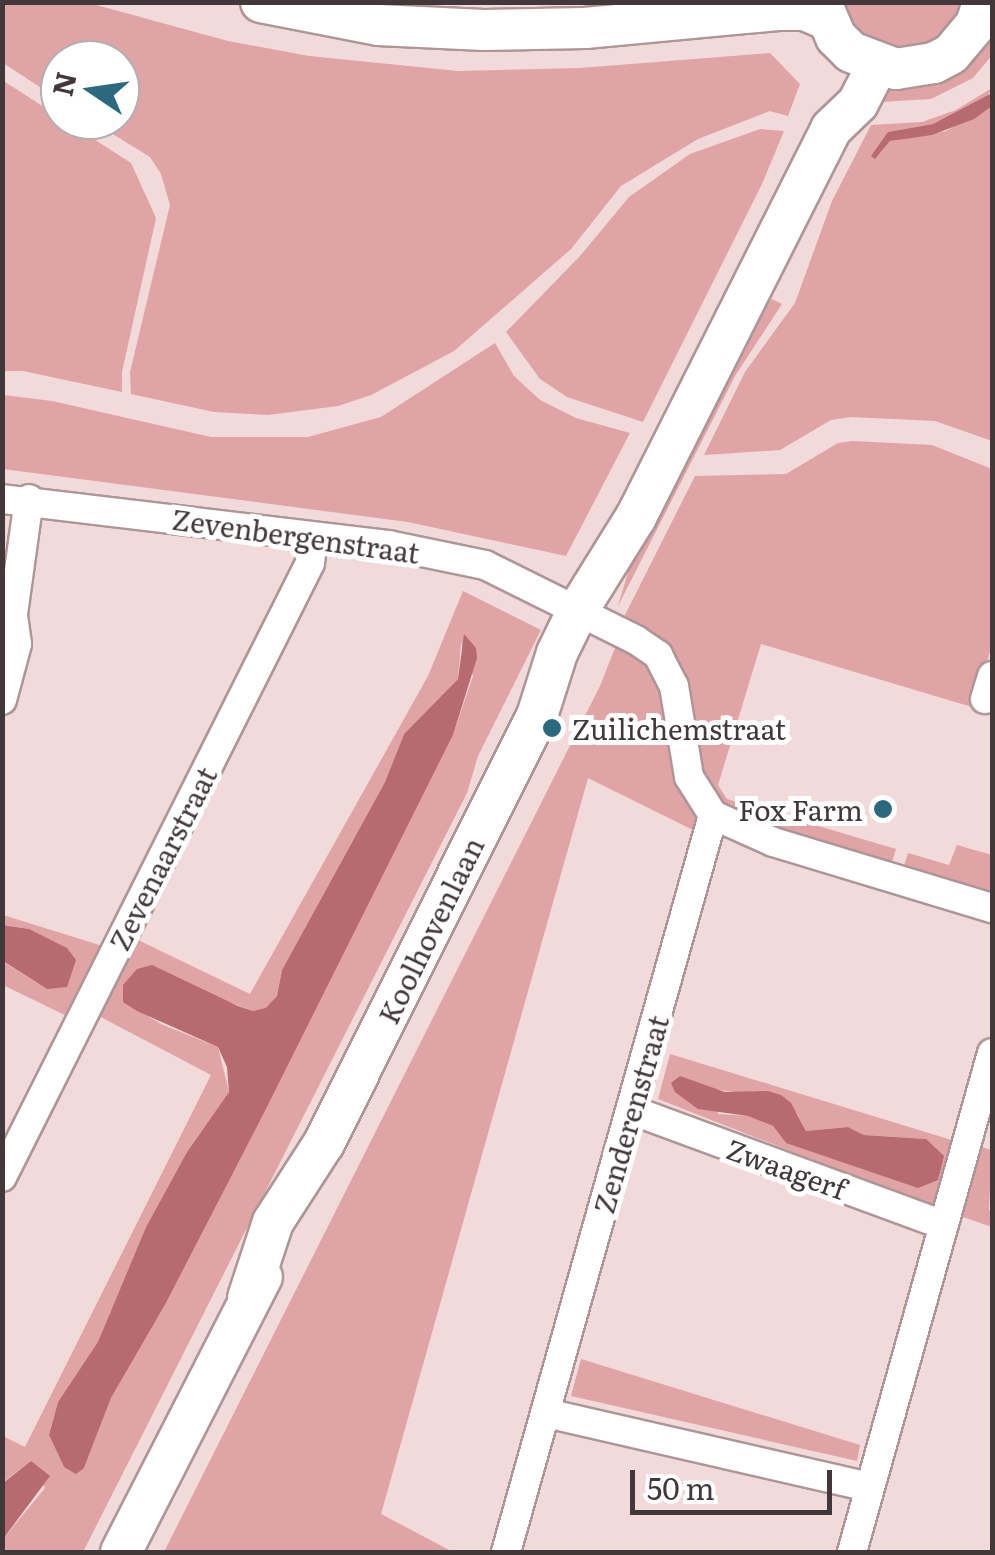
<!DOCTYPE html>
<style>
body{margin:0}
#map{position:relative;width:995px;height:1555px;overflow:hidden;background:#f2d9da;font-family:Literata,serif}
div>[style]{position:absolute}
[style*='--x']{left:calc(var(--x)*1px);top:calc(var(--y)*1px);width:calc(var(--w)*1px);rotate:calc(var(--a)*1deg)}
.green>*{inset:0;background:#e0a3a6}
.water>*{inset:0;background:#b76a70}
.roads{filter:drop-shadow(2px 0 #ae9697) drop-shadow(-2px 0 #ae9697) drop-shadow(0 2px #ae9697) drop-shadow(0 -2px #ae9697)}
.street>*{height:28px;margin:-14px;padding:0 14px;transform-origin:14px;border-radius:14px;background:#fff}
.secondary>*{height:40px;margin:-20px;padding:0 20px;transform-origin:20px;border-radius:20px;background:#fff}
.dots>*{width:28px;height:28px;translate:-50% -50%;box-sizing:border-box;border:5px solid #fff;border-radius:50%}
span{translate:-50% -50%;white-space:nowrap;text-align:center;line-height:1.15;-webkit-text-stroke:10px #fff;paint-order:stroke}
.street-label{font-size:28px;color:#423839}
.poi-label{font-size:28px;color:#423839}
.left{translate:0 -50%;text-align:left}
.right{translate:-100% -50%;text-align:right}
.frame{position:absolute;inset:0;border:5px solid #423839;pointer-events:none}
.north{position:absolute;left:40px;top:40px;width:100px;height:100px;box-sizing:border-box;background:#fff;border:2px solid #b3afb0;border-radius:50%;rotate:283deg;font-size:28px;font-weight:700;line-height:40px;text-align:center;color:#423839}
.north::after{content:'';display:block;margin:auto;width:35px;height:45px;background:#2b697f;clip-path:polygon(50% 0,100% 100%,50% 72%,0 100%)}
.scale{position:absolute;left:630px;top:1470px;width:202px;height:45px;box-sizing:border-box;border:5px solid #423839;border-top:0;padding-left:12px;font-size:30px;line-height:35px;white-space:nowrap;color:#423839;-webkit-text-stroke:8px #fff;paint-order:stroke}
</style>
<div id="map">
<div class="green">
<div style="clip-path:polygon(2px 3px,89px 3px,228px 41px,309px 56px,458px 71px,580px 68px,770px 53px,800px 84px,788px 116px,770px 111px,698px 139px,621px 186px,571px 249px,454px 351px,371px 395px,338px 406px,268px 415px,214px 412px,131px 394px,130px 372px,170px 205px,161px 174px,150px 157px,90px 120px,120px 120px,120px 60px,60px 60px,60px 100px,3px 63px)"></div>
<div style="clip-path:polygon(833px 3px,965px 3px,960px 18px,932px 48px,871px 50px)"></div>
<div style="clip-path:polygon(992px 19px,992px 55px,973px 78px,931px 99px,881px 102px,878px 90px)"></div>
<div style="clip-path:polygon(2px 80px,131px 163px,156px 218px,122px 372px,122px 392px,23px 371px,3px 371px)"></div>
<div style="clip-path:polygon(992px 88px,986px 99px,933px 124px,888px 132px,876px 158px,890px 141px,946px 131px,992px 106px,992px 441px,935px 421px,851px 417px,831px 420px,780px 450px,704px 455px,745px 372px,795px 303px,832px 201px,871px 125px,922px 122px,956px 110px)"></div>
<div style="clip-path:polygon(760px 129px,784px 131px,762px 184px,643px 422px,567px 397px,540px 379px,506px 332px,580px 256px,629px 197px,690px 154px)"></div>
<div style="clip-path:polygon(772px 299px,782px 304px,735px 376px,618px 606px,632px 559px,748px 326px)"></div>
<div style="clip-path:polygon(495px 343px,514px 376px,540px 400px,576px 418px,630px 433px,566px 556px,408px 522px,3px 469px,3px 395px,52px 401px,211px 437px,308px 437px,381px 417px)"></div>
<div style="clip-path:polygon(852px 441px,932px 445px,992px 469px,992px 646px,972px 707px,761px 644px,718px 785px,727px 799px,896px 849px,891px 865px,749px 824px,720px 806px,700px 774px,691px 696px,678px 658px,629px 626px,624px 617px,695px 476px,786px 474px,838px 443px)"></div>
<div style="clip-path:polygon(evenodd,463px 591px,541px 630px,478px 756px,467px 793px,83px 1552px,3px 1552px,3px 1539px,45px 1488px,31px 1461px,3px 1482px,3px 1436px,25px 1447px,211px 1075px,97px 1015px,136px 939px,250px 994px,428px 676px,463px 591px,461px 642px,473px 676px,453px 735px,264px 1113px,166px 1303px,111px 1398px,84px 1468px,64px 1467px,49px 1435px,58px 1402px,98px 1343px,146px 1227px,187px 1152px,229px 1092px,218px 1047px,161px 1024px,123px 1001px,213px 996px,253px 1011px,266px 1009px,277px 996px,282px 970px,385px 782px,404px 734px,458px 679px,461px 642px)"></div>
<div style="clip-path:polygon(617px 643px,650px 661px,664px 679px,701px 821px,697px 832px,588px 778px,381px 1514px,453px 1552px,164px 1552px,600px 686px)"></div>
<div style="clip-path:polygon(957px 845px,992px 855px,992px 896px,903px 869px,908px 853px,949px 865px)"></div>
<div style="clip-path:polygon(3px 915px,109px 948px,73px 1019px,3px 985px,2px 961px,47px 989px,29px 929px,3px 925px)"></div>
<div style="clip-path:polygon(evenodd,670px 1054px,958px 1142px,938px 1209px,658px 1099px,670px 1054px,715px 1089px,745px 1094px,756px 1091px,797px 1113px,806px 1131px,848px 1127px,864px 1135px,926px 1139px,786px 1143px,773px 1126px,748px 1116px,718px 1114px,715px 1089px)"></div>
<div style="clip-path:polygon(978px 1146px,992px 1150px,989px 1210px,992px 1211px,992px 1227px,957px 1215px)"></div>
<div style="clip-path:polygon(581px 1359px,860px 1445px,857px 1461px,571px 1396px)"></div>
</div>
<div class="water">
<div style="clip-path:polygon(992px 93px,992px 106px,974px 119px,932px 135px,890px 141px,875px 159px,871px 156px,888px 132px,933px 124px)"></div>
<div style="clip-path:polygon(464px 634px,476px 648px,477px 658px,453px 735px,264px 1113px,166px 1303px,111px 1398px,84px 1468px,76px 1474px,64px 1467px,49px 1435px,58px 1402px,98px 1342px,146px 1227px,187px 1152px,229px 1092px,227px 1067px,218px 1047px,137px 1011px,123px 1002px,123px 985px,137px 969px,152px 965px,238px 1006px,253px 1011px,266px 1008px,277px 996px,282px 970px,385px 782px,404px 734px,458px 679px)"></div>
<div style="clip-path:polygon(2px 925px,29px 929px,67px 948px,76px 960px,67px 987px,47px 989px,3px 961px)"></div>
<div style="clip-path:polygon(680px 1076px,725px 1092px,768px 1091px,781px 1095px,791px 1103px,806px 1131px,848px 1127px,864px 1135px,926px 1139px,944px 1156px,938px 1180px,918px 1188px,786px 1143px,773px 1126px,748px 1116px,698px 1109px,675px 1092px,671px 1083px)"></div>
<div style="clip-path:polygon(31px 1461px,50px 1476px,3px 1539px,3px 1483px)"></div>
</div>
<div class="roads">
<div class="street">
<div style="--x:2;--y:499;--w:389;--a:6.8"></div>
<div style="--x:388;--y:545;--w:99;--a:11.7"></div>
<div style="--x:485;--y:565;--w:169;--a:26.4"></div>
<div style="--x:636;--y:640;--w:27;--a:34"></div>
<div style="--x:658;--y:655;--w:35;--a:63"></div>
<div style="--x:674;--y:686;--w:92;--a:80.6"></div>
<div style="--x:689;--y:777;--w:45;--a:57.7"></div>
<div style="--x:713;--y:815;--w:66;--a:24.2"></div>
<div style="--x:773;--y:842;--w:229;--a:16.8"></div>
<div style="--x:985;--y:699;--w:24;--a:-73"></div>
<div style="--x:2;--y:700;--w:58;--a:-75"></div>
<div style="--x:17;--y:644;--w:30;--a:-98"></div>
<div style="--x:13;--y:614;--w:116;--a:-82.1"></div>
<div style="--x:631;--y:1110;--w:333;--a:20.2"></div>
<div style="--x:2;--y:1177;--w:687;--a:-63.36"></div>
<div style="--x:310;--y:563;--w:26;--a:-83"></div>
<div style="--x:546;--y:1413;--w:332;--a:12.9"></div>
<div style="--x:506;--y:1552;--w:766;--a:-74.31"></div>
<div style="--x:852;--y:1552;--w:518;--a:-74.33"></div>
</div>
<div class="secondary">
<div style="--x:261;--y:2;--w:119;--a:11.1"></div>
<div style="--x:378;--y:25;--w:106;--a:2.7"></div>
<div style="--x:484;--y:30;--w:101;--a:-1.1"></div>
<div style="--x:585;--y:28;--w:194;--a:-5.3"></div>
<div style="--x:778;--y:10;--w:27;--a:0"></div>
<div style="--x:805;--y:10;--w:23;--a:23"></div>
<div style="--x:821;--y:2;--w:38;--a:67"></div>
<div style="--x:836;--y:37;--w:21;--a:45"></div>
<div style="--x:851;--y:52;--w:48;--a:20.7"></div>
<div style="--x:896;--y:69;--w:38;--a:-9"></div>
<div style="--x:934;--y:63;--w:19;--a:-28"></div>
<div style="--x:951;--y:54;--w:39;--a:-50"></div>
<div style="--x:976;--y:24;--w:23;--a:-72"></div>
<div style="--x:248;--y:1298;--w:80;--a:-71.8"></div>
<div style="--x:273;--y:1222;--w:94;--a:-57.2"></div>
<div style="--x:324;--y:1143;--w:477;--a:-63.5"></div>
<div style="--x:537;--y:716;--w:66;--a:-72.4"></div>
<div style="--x:557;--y:653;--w:48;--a:-64"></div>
<div style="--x:578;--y:610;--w:110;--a:-58.1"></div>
<div style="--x:636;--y:517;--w:434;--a:-63.3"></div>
<div style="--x:831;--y:129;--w:37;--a:-44"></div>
<div style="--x:858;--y:103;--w:42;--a:-62.8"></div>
<div style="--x:121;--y:1552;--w:309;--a:-62.9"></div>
</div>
</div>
<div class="dots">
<div style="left:552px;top:728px;background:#2b697f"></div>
<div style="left:883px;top:809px;background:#2b697f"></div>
</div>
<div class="street-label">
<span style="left:296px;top:535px;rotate:8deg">Zevenbergenstraat</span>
<span style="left:162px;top:858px;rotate:-63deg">Zevenaarstraat</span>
<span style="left:430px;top:930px;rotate:-64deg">Koolhovenlaan</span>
<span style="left:630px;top:1114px;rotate:-74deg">Zenderenstraat</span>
<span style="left:787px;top:1168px;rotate:20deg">Zwaagerf</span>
</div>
<div class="poi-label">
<span class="left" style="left:572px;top:728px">Zuilichemstraat</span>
<span class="right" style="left:863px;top:809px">Fox Farm</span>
</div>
<div class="frame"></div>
<div class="north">N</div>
<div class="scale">50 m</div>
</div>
